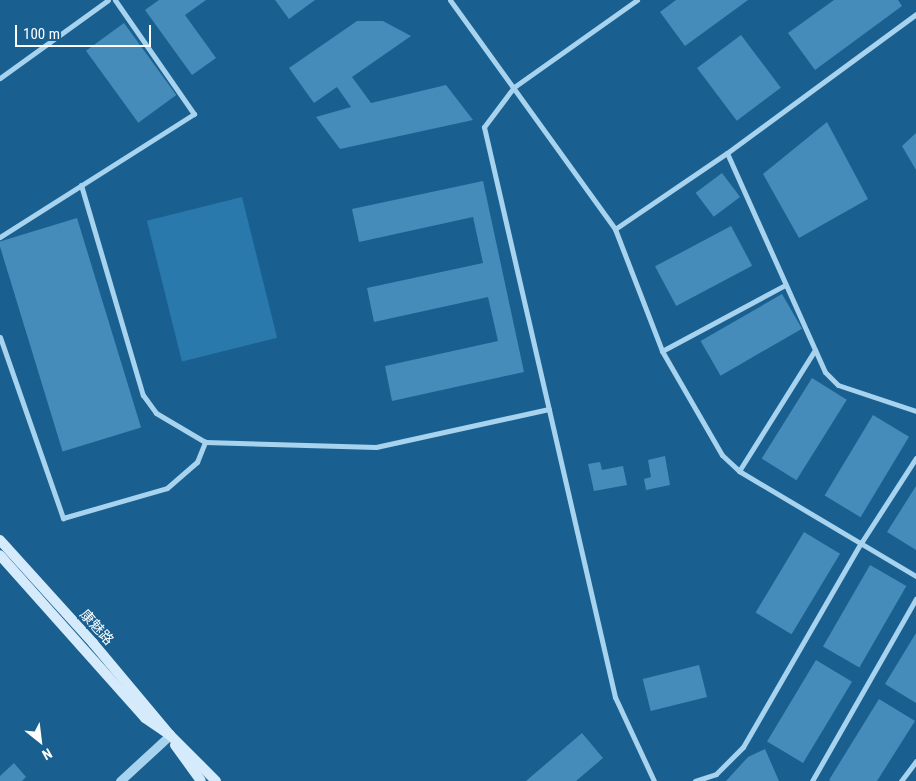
<!DOCTYPE html>
<meta charset="utf-8">
<style>
body{margin:0}
#map{position:relative;width:916px;height:781px;overflow:hidden;background:#196090;font-family:"Roboto Condensed","Noto Sans SC",sans-serif}
div>[style]{position:absolute}
[style*='--x']{left:calc(var(--x)*1px);top:calc(var(--y)*1px);width:calc(var(--w)*1px);rotate:calc(var(--a)*1deg)}
.green>*{inset:0;background:#2979ad;transform-origin:0 0}
.building>*{inset:0;background:#468cba;transform-origin:0 0}
.minor>*{height:5px;margin:-2.5px;padding:0 2.5px;transform-origin:2.5px;border-radius:2.5px;background:#a7d3ef}
.tertiary>*{height:9px;margin:-4.5px;padding:0 4.5px;transform-origin:4.5px;border-radius:4.5px;background:#a7d3ef}
.secondary>*{height:10px;margin:-5px;padding:0 5px;transform-origin:5px;border-radius:5px;background:#d5ebfb}
span{translate:-50% -50%;white-space:nowrap;text-align:center;line-height:1.15;-webkit-text-stroke:4.5px #196090;paint-order:stroke}
.street-label{font-size:14px;color:#fff}
.north{position:absolute;left:15px;top:716px;width:50px;height:50px;-webkit-text-stroke:4px #196090;paint-order:stroke;rotate:151deg;font-size:14px;font-weight:700;line-height:20px;text-align:center;color:#fff}
.north::after{content:'';display:block;margin:auto;width:18px;height:22px;background:#fff;clip-path:polygon(50% 0,100% 100%,50% 72%,0 100%)}
.scale{position:absolute;left:15px;top:25px;width:136px;height:22px;box-sizing:border-box;border:2px solid #fff;border-top:0;padding-left:6px;font-size:15px;line-height:18px;white-space:nowrap;color:#fff;-webkit-text-stroke:4px #196090;paint-order:stroke}
</style>
<div id="map">
<div class="green">
<div style="left:242px;top:197px;width:145px;height:98px;rotate:76deg"></div>
</div>
<div class="building">
<div style="clip-path:polygon(159px 0,206px 0,185px 15px,216px 58px,192px 75px,145px 10px)"></div>
<div style="clip-path:polygon(275px 0,315px 0,289px 19px)"></div>
<div style="clip-path:polygon(676px 0,748px 0,685px 46px,660px 12px)"></div>
<div style="clip-path:polygon(834px 0,898px 0,902px 6px,815px 70px,788px 33px)"></div>
<div style="clip-path:polygon(357px 21px,383px 21px,411px 36px,352px 77px,371px 103px,446px 85px,473px 120px,340px 149px,316px 117px,351px 107px,337px 87px,314px 103px,289px 68px)"></div>
<div style="left:124px;top:23px;width:89px;height:47px;rotate:54deg"></div>
<div style="left:741px;top:35px;width:66px;height:55px;rotate:53deg"></div>
<div style="clip-path:polygon(827px 122px,868px 199px,799px 238px,763px 174px)"></div>
<div style="clip-path:polygon(916px 133px,916px 170px,902px 146px)"></div>
<div style="left:722px;top:173px;width:30px;height:33px;rotate:53deg"></div>
<div style="clip-path:polygon(483px 181px,524px 372px,392px 401px,385px 366px,498px 341px,488px 297px,374px 322px,367px 288px,483px 263px,473px 217px,359px 242px,352px 209px)"></div>
<div style="left:77px;top:218px;width:219px;height:82px;rotate:73deg"></div>
<div style="left:731px;top:226px;width:45px;height:86px;rotate:62deg"></div>
<div style="left:782px;top:294px;width:40px;height:94px;rotate:60deg"></div>
<div style="left:812px;top:378px;width:41px;height:95px;rotate:32deg"></div>
<div style="left:873px;top:415px;width:42px;height:94px;rotate:31deg"></div>
<div style="clip-path:polygon(665px 456px,670px 485px,646px 490px,644px 479px,651px 477px,648px 460px)"></div>
<div style="clip-path:polygon(600px 462px,602px 470px,623px 466px,627px 485px,594px 491px,588px 464px)"></div>
<div style="clip-path:polygon(916px 486px,916px 550px,887px 532px)"></div>
<div style="left:804px;top:532px;width:42px;height:94px;rotate:31deg"></div>
<div style="left:870px;top:565px;width:42px;height:94px;rotate:30deg"></div>
<div style="clip-path:polygon(916px 633px,916px 703px,885px 684px)"></div>
<div style="left:816px;top:660px;width:42px;height:95px;rotate:31deg"></div>
<div style="left:699px;top:665px;width:33px;height:58px;rotate:76deg"></div>
<div style="clip-path:polygon(879px 699px,915px 721px,877px 781px,831px 781px,829px 780px)"></div>
<div style="clip-path:polygon(582px 733px,603px 758px,576px 781px,526px 781px)"></div>
<div style="clip-path:polygon(765px 749px,779px 781px,726px 781px,748px 757px)"></div>
<div style="clip-path:polygon(14px 763px,26px 777px,22px 781px,0 781px,0 776px)"></div>
</div>
<div class="minor">
<div style="--x:450;--y:0;--w:282;--a:54.2"></div>
<div style="--x:615;--y:229;--w:131;--a:68.9"></div>
<div style="--x:662;--y:351;--w:120;--a:60"></div>
<div style="--x:722;--y:455;--w:23;--a:43"></div>
<div style="--x:739;--y:471;--w:206;--a:30.7"></div>
<div style="--x:637;--y:0;--w:151;--a:144.7"></div>
<div style="--x:514;--y:87;--w:50;--a:126.9"></div>
<div style="--x:484;--y:127;--w:585;--a:77.06"></div>
<div style="--x:615;--y:697;--w:93;--a:65.1"></div>
<div style="--x:0;--y:78;--w:133;--a:-35.8"></div>
<div style="--x:727;--y:153;--w:240;--a:65.9"></div>
<div style="--x:825;--y:372;--w:18;--a:45"></div>
<div style="--x:838;--y:385;--w:82;--a:18.4"></div>
<div style="--x:81;--y:185;--w:219;--a:73.6"></div>
<div style="--x:143;--y:395;--w:22;--a:54"></div>
<div style="--x:156;--y:413;--w:57;--a:30.6"></div>
<div style="--x:205;--y:442;--w:171;--a:1.7"></div>
<div style="--x:376;--y:447;--w:177;--a:-12.4"></div>
<div style="--x:615;--y:229;--w:135;--a:-34.2"></div>
<div style="--x:727;--y:153;--w:235;--a:-36.3"></div>
<div style="--x:0;--y:237;--w:230;--a:-32.4"></div>
<div style="--x:194;--y:114;--w:139;--a:-124.7"></div>
<div style="--x:0;--y:337;--w:192;--a:70.8"></div>
<div style="--x:63;--y:518;--w:108;--a:-16.1"></div>
<div style="--x:167;--y:488;--w:40;--a:-41"></div>
<div style="--x:197;--y:462;--w:22;--a:-68"></div>
<div style="--x:662;--y:351;--w:140;--a:-28.2"></div>
<div style="--x:739;--y:471;--w:143;--a:-57.9"></div>
<div style="--x:695;--y:781;--w:22;--a:-18"></div>
<div style="--x:716;--y:774;--w:38;--a:-45"></div>
<div style="--x:743;--y:747;--w:236;--a:-60"></div>
<div style="--x:861;--y:543;--w:101;--a:-57.1"></div>
<div style="--x:812;--y:781;--w:210;--a:-60.3"></div>
<div style="--x:901;--y:781;--w:25;--a:-53"></div>
</div>
<div class="tertiary">
<div style="--x:120;--y:781;--w:68;--a:-42.6"></div>
</div>
<div class="secondary">
<div style="--x:0;--y:540;--w:139;--a:47.9"></div>
<div style="--x:93;--y:643;--w:120;--a:50.1"></div>
<div style="--x:170;--y:735;--w:30;--a:-146"></div>
<div style="--x:145;--y:718;--w:218;--a:-131.7"></div>
<div style="--x:170;--y:735;--w:65;--a:45"></div>
<div style="--x:175;--y:745;--w:44;--a:54.2"></div>
</div>
<div class="street-label">
<span style="left:97px;top:627px;rotate:48deg">康魅路</span>
</div>
<div class="north">N</div>
<div class="scale">100 m</div>
</div>
